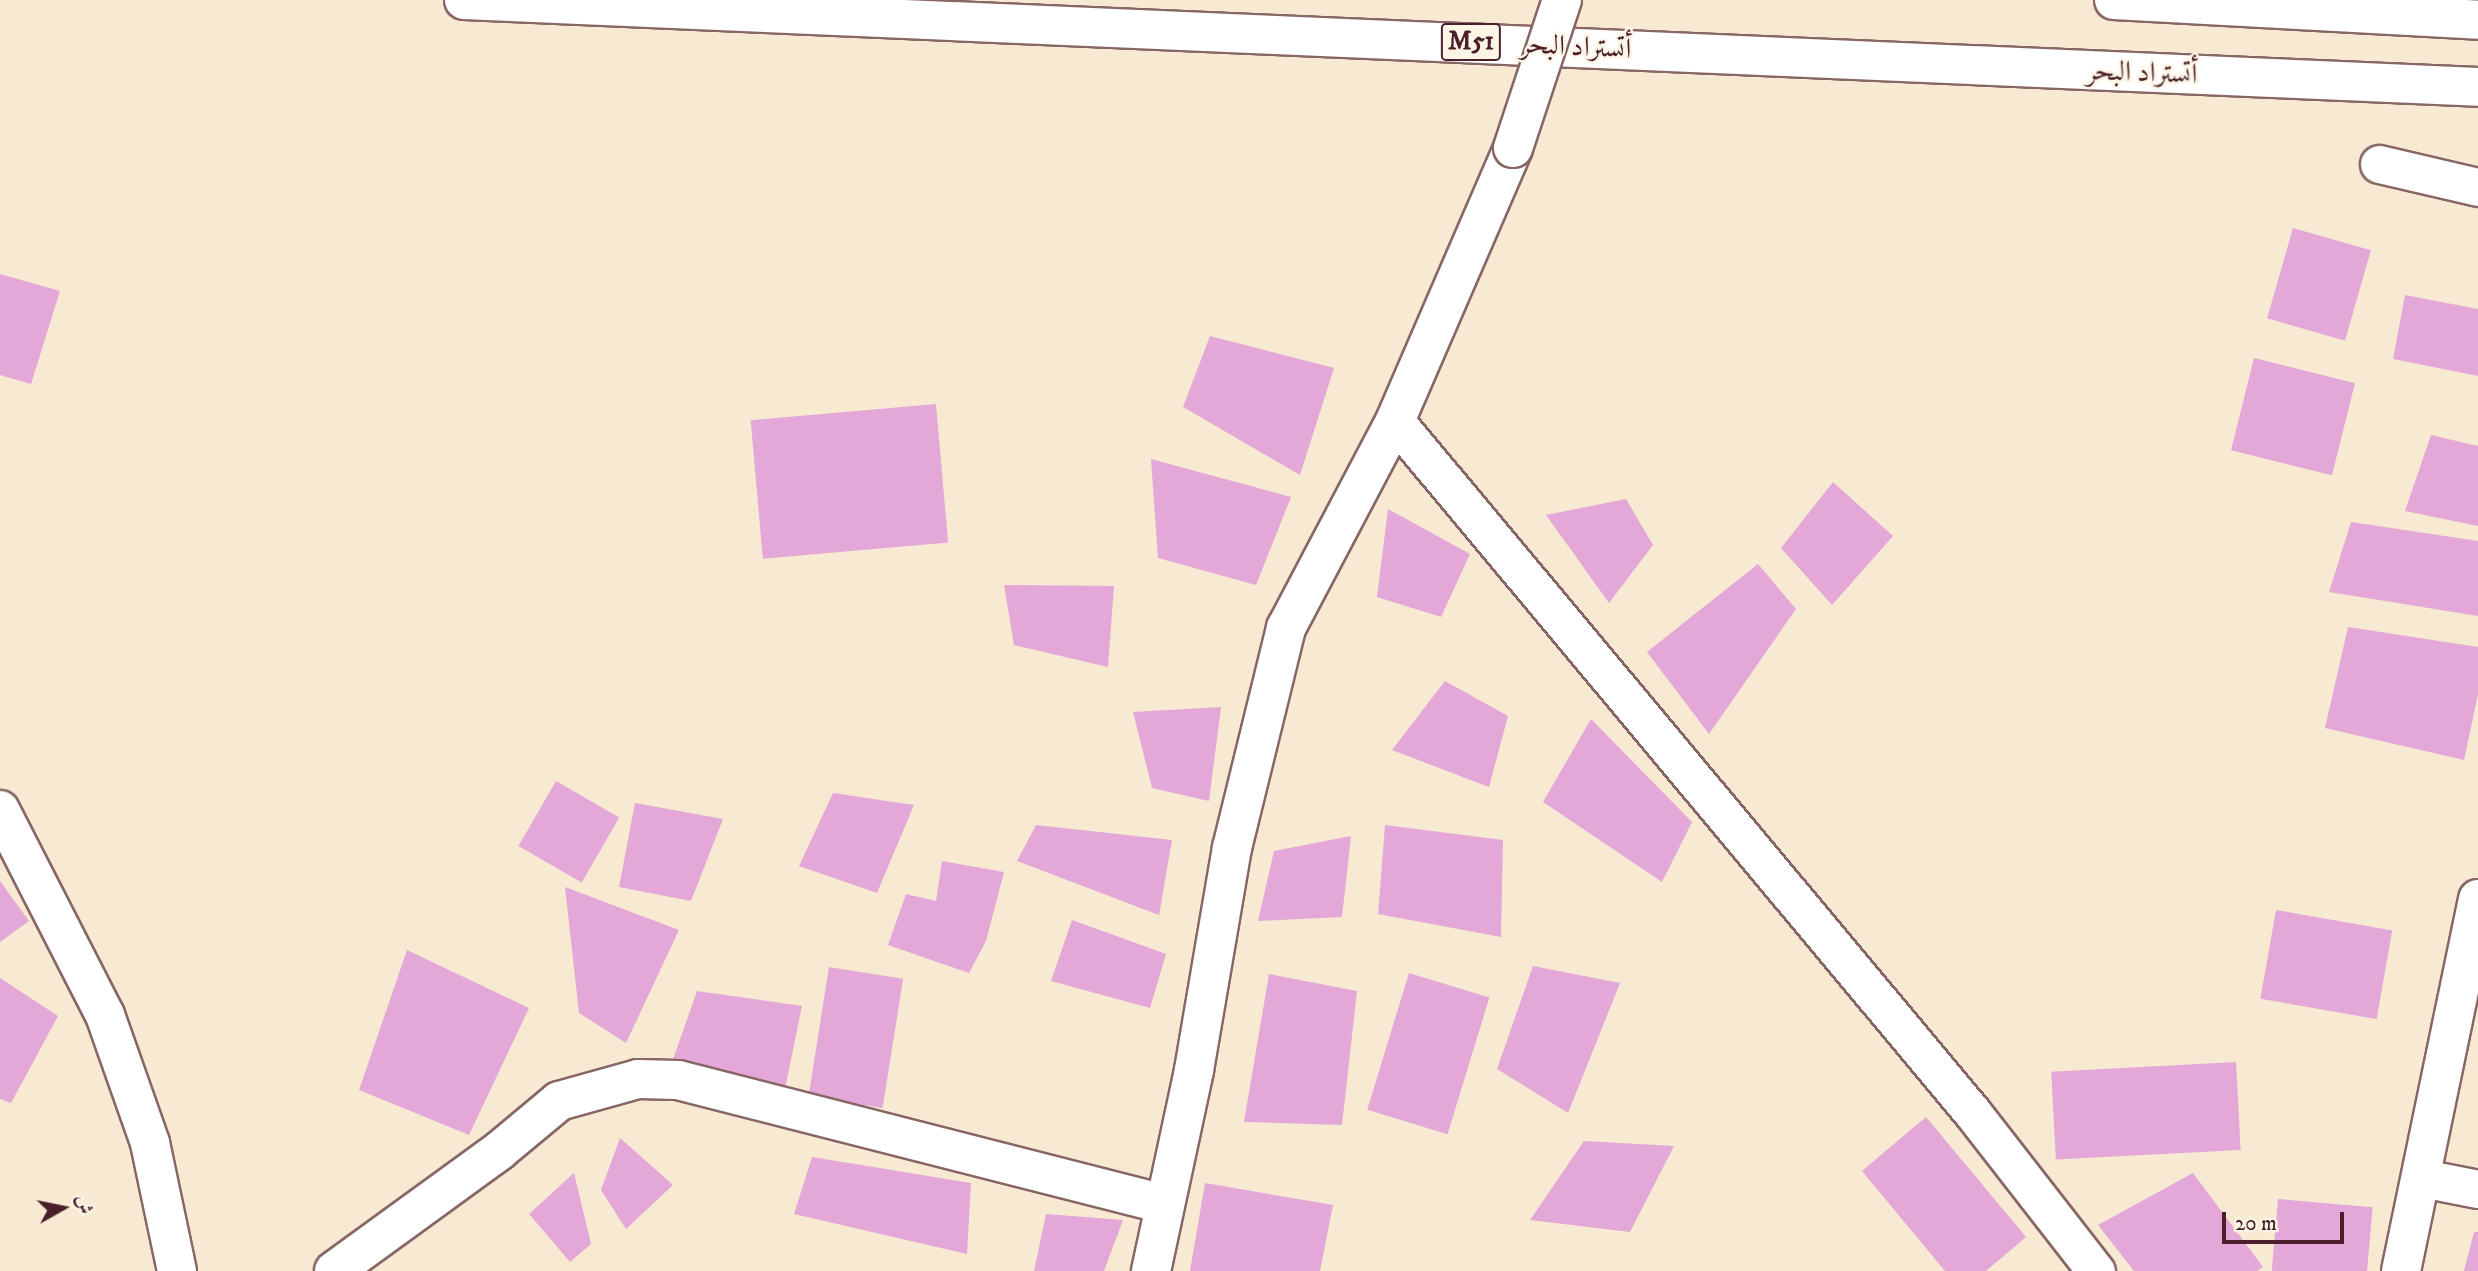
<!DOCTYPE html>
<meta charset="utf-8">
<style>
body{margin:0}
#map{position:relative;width:2478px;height:1271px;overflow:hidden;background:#f7e9d2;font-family:"IM FELL DW Pica",Amiri,serif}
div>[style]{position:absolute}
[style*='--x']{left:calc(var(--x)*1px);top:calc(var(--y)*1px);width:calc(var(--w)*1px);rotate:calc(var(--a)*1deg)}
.building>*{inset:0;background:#e3a8d7;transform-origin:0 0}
.roads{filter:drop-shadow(2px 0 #876665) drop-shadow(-2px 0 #876665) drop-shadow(0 2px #876665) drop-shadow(0 -2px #876665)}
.street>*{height:37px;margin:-18.5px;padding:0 18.5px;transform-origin:18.5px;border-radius:18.5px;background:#fff}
.secondary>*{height:38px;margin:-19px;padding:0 19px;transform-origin:19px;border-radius:19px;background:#fff}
.highway>*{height:38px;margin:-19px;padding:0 19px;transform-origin:19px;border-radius:19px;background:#fff}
.bridges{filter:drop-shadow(2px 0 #876665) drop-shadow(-2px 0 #876665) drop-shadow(0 2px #876665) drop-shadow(0 -2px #876665)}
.secondary-bridge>*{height:38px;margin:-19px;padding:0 19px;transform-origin:19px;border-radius:19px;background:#fff}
span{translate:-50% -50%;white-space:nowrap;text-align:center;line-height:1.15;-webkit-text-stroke:5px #fcf5e5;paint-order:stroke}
.shield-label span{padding:2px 5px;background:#fcf5e5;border:2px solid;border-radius:5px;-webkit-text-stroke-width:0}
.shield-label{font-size:26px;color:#4a1f2b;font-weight:700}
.street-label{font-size:28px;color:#4a1f2b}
.north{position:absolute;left:28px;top:1173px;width:70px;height:70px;-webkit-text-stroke:5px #fcf5e5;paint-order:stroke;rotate:81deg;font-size:19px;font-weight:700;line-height:28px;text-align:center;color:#4a1f2b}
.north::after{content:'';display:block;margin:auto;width:24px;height:32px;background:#4a1f2b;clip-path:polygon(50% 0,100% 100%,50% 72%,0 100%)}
.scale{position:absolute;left:2222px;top:1212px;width:122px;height:32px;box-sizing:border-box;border:4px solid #4a1f2b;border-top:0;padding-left:9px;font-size:21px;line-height:24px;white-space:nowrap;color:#4a1f2b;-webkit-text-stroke:5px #fcf5e5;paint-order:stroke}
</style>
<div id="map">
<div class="building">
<div style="left:2293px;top:228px;width:81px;height:94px;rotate:16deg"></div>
<div style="clip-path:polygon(0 274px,60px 291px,31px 384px,0 375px)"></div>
<div style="clip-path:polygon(2405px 295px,2478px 309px,2478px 376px,2393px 359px)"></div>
<div style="clip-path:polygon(1210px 336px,1334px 368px,1300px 475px,1183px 407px)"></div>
<div style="left:2254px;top:358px;width:104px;height:95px;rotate:14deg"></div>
<div style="left:936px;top:404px;width:139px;height:186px;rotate:85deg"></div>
<div style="clip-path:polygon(2431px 435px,2478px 446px,2478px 526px,2405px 511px)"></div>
<div style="clip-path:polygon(1151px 459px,1291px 497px,1256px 585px,1158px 558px)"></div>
<div style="clip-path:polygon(1833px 482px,1893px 536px,1832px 605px,1781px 548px)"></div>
<div style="clip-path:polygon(1626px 499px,1653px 545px,1609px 603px,1546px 515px)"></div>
<div style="clip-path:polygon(1388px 509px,1470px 554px,1441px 617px,1377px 597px)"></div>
<div style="clip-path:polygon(2351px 522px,2478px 541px,2478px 616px,2329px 592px)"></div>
<div style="clip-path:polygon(1758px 564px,1796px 609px,1709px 734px,1647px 652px)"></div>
<div style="clip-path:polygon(1004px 585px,1114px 586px,1108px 667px,1014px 645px)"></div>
<div style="clip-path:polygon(2348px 627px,2478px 647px,2478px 694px,2464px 760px,2325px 728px)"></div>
<div style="clip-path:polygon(1445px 681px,1508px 716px,1489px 787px,1392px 750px)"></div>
<div style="clip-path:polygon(1221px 707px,1209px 801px,1152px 788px,1133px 712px)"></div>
<div style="clip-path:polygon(1591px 719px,1692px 822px,1662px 882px,1543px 802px)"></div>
<div style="left:556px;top:781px;width:73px;height:75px;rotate:30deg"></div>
<div style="clip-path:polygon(833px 793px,914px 805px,877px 893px,799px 866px)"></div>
<div style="clip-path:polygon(635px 803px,723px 819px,691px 901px,619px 887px)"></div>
<div style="clip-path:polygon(1036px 825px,1172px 840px,1159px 915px,1017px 861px)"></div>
<div style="clip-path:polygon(1385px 825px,1503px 840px,1501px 937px,1378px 914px)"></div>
<div style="clip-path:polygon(1351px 836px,1342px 917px,1258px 921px,1274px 851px)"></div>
<div style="clip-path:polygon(942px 861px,1004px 872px,986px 941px,969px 973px,888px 945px,906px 894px,936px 901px)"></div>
<div style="clip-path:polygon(0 881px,29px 921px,0 942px)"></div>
<div style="clip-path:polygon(565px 887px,679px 930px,626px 1043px,579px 1013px)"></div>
<div style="left:2276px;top:910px;width:118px;height:90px;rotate:10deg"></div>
<div style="clip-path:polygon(1072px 920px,1166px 954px,1150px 1008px,1051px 981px)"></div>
<div style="clip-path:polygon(407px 950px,529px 1008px,469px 1135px,359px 1090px)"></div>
<div style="clip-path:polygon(1533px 966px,1620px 983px,1568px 1113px,1497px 1069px)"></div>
<div style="left:829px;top:967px;width:75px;height:131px;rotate:9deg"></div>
<div style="left:1409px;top:973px;width:84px;height:143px;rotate:17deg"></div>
<div style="clip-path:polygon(1269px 974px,1357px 991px,1342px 1125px,1244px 1122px)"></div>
<div style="clip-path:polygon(0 978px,58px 1016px,11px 1103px,0 1099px)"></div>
<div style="clip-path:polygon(697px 991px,802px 1006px,785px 1089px,670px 1068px)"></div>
<div style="left:2236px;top:1062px;width:88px;height:185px;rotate:87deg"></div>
<div style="clip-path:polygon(1926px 1117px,2026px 1237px,1986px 1271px,1945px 1271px,1862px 1171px)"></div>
<div style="clip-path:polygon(620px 1138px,673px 1185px,626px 1229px,601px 1190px)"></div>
<div style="clip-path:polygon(1584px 1141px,1674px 1146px,1630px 1232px,1530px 1220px)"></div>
<div style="clip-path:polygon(812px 1157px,971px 1183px,967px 1254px,794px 1214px)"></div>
<div style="clip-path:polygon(574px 1173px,591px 1244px,570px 1262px,529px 1214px)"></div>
<div style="clip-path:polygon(2193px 1173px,2263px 1267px,2257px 1271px,2134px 1271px,2098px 1225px)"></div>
<div style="clip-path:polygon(1205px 1183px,1333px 1205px,1320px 1271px,1190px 1271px)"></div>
<div style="left:2278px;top:1199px;width:95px;height:72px;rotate:5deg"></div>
<div style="clip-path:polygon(1046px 1214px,1123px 1220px,1104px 1271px,1034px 1271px)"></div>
<div style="clip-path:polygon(2474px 1232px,2478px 1232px,2478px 1271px,2464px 1271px)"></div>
</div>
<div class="roads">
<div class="street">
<div style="--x:2379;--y:164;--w:102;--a:13.1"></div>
<div style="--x:1395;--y:421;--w:900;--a:50.14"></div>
<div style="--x:1972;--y:1112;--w:202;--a:52.1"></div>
<div style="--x:2422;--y:1178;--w:57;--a:11.1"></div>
</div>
<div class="secondary">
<div style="--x:0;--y:810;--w:230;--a:62.9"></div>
<div style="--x:105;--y:1015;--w:136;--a:70.6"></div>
<div style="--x:150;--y:1143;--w:131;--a:78.1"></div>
<div style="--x:334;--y:1271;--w:204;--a:-36"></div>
<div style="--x:499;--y:1151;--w:78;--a:-39.8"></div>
<div style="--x:559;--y:1101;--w:82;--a:-15.6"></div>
<div style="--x:638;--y:1079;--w:40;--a:1.4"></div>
<div style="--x:678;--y:1080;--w:502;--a:14.31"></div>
<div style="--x:1151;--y:1271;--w:206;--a:-77.9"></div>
<div style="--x:1194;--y:1070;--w:225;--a:-80.3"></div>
<div style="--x:1232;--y:848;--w:227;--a:-76.2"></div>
<div style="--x:1286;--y:628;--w:234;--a:-62.2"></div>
<div style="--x:1395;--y:421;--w:297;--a:-66.6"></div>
<div style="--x:2401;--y:1271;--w:380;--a:-78.3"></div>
</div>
<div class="highway">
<div style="--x:464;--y:0;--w:2016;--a:2.47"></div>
<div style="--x:2114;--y:0;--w:365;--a:3.1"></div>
</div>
</div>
<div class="bridges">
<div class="secondary-bridge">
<div style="--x:1513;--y:148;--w:156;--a:-71.7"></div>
</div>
</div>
<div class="shield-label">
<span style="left:1471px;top:42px">M51</span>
</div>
<div class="street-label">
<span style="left:1576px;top:47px;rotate:3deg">أتستراد البحر</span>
<span style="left:2142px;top:73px;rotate:2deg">أتستراد البحر</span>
</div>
<div class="north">ش</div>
<div class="scale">20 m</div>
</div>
